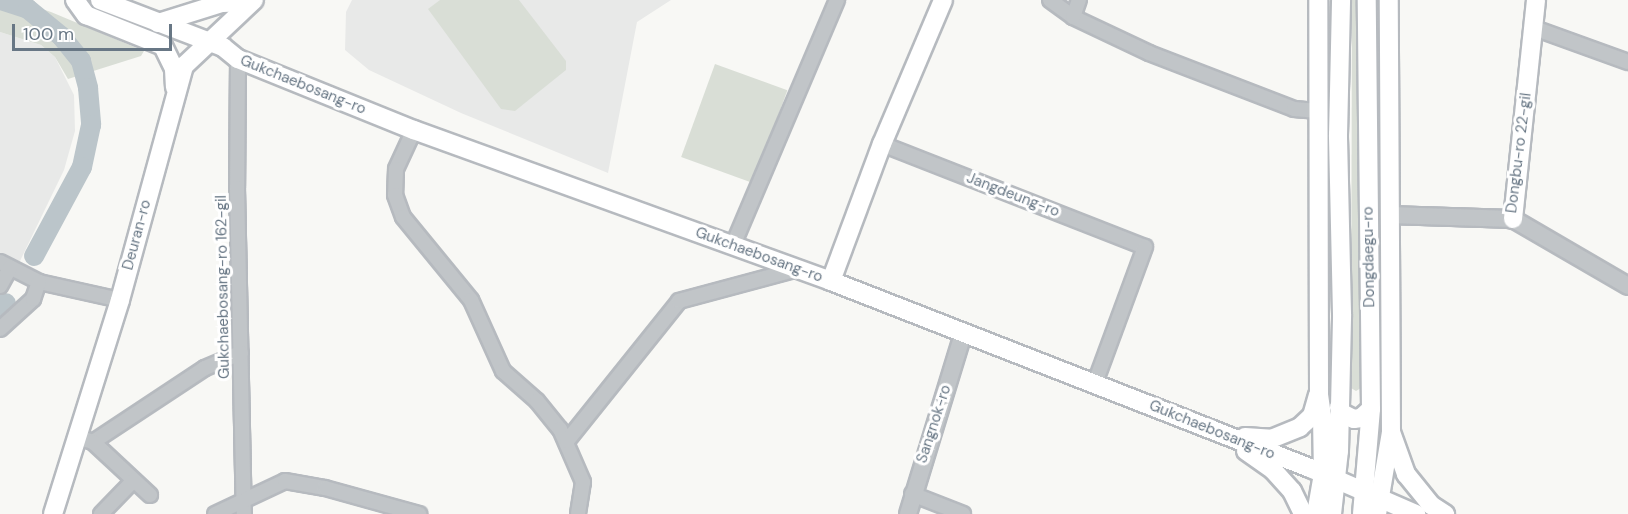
<!DOCTYPE html>
<style>
body{margin:0}
#map{position:relative;width:1628px;height:514px;overflow:hidden;background:#f8f8f5;font-family:"DM Sans",sans-serif}
div>[style]{position:absolute}
[style*='--x']{left:calc(var(--x)*1px);top:calc(var(--y)*1px);width:calc(var(--w)*1px);rotate:calc(var(--a)*1deg)}
.built>*{inset:0;background:#e8e9e8}
.green>*{inset:0;background:#d9ded6;transform-origin:0 0}
.river>*{height:20px;margin:-10px;padding:0 10px;transform-origin:10px;border-radius:10px;background:#bbc5ca}
.roads{filter:drop-shadow(2px 0 #b6babf) drop-shadow(-2px 0 #b6babf) drop-shadow(0 2px #b6babf) drop-shadow(0 -2px #b6babf)}
.minor>*{height:14px;margin:-7px;padding:0 7px;transform-origin:7px;border-radius:7px;background:#c1c5c8}
.tertiary>*{height:16px;margin:-8px;padding:0 8px;transform-origin:8px;border-radius:8px;background:#c1c5c8}
.secondary>*{height:18px;margin:-9px;padding:0 9px;transform-origin:9px;border-radius:9px;background:#fff}
span{translate:-50% -50%;white-space:nowrap;text-align:center;line-height:1.15;-webkit-text-stroke:6px #fff;paint-order:stroke}
.street-label{font-size:15px;color:#687785}
.scale{position:absolute;left:12px;top:24px;width:160px;height:27px;box-sizing:border-box;border:3px solid #687785;border-top:0;padding-left:8px;font-size:18px;line-height:21px;white-space:nowrap;color:#687785;-webkit-text-stroke:4px #fff;paint-order:stroke}
</style>
<div id="map">
<div class="built">
<div style="clip-path:polygon(352px 0,671px 0,637px 22px,608px 173px,461px 113px,369px 70px,345px 50px,346px 12px)"></div>
<div style="clip-path:polygon(0 32px,41px 45px,55px 57px,74px 95px,75px 131px,64px 170px,20px 261px,12px 264px,0 257px)"></div>
</div>
<div class="green">
<div style="clip-path:polygon(0 0,15px 0,51px 12px,144px 51px,141px 56px,68px 79px,55px 57px,41px 45px,0 32px)"></div>
<div style="clip-path:polygon(440px 0,519px 0,566px 61px,566px 70px,515px 111px,501px 109px,428px 9px)"></div>
<div style="clip-path:polygon(1352px 0,1360px 0,1361px 388px,1356px 391px,1351px 388px)"></div>
<div style="left:715px;top:64px;width:77px;height:99px;rotate:20deg"></div>
</div>
<div class="river">
<div style="--x:1;--y:0;--w:28;--a:18"></div>
<div style="--x:28;--y:9;--w:43;--a:39.3"></div>
<div style="--x:61;--y:36;--w:32;--a:51"></div>
<div style="--x:81;--y:61;--w:28;--a:75"></div>
<div style="--x:88;--y:88;--w:37;--a:85"></div>
<div style="--x:91;--y:125;--w:43;--a:102.1"></div>
<div style="--x:82;--y:167;--w:101;--a:118.3"></div>
<div style="--x:0;--y:310;--w:9;--a:-49"></div>
</div>
<div class="roads">
<div class="minor">
<div style="--x:1050;--y:0;--w:29;--a:36"></div>
<div style="--x:1073;--y:17;--w:84;--a:25.3"></div>
<div style="--x:1149;--y:53;--w:155;--a:21.1"></div>
<div style="--x:1294;--y:109;--w:24;--a:5"></div>
<div style="--x:1073;--y:17;--w:18;--a:-71"></div>
<div style="--x:1534;--y:28;--w:100;--a:19.9"></div>
<div style="--x:238;--y:59;--w:129;--a:90.4"></div>
<div style="--x:237;--y:188;--w:326;--a:88.8"></div>
<div style="--x:414;--y:130;--w:43;--a:114.8"></div>
<div style="--x:396;--y:169;--w:26;--a:92"></div>
<div style="--x:395;--y:195;--w:23;--a:70"></div>
<div style="--x:403;--y:217;--w:107;--a:50.7"></div>
<div style="--x:471;--y:300;--w:78;--a:65.7"></div>
<div style="--x:503;--y:371;--w:45;--a:41.4"></div>
<div style="--x:537;--y:401;--w:36;--a:51"></div>
<div style="--x:560;--y:429;--w:58;--a:66.5"></div>
<div style="--x:583;--y:482;--w:32;--a:99"></div>
<div style="--x:882;--y:144;--w:282;--a:21.4"></div>
<div style="--x:1145;--y:247;--w:145;--a:110.2"></div>
<div style="--x:733;--y:245;--w:266;--a:-67"></div>
<div style="--x:0;--y:262;--w:44;--a:27.1"></div>
<div style="--x:39;--y:282;--w:83;--a:12.5"></div>
<div style="--x:0;--y:286;--w:21;--a:-61"></div>
<div style="--x:0;--y:329;--w:45;--a:-42.3"></div>
<div style="--x:33;--y:299;--w:18;--a:-71"></div>
<div style="--x:77;--y:437;--w:17;--a:17"></div>
<div style="--x:93;--y:442;--w:134;--a:-33.5"></div>
<div style="--x:205;--y:368;--w:39;--a:-23"></div>
<div style="--x:567;--y:441;--w:179;--a:-51.3"></div>
<div style="--x:679;--y:301;--w:123;--a:-15.1"></div>
<div style="--x:93;--y:442;--w:78;--a:42.9"></div>
<div style="--x:912;--y:494;--w:55;--a:21.4"></div>
<div style="--x:101;--y:514;--w:47;--a:-45.9"></div>
<div style="--x:215;--y:514;--w:77;--a:-25.2"></div>
<div style="--x:285;--y:481;--w:41;--a:9.9"></div>
<div style="--x:325;--y:488;--w:98;--a:15.5"></div>
</div>
<div class="tertiary">
<div style="--x:1389;--y:215;--w:124;--a:1.8"></div>
<div style="--x:1513;--y:219;--w:133;--a:30.2"></div>
<div style="--x:908;--y:514;--w:188;--a:-73"></div>
</div>
<div class="secondary">
<div style="--x:75;--y:0;--w:19;--a:54"></div>
<div style="--x:86;--y:15;--w:83;--a:21.9"></div>
<div style="--x:163;--y:46;--w:25;--a:64"></div>
<div style="--x:174;--y:69;--w:18;--a:87"></div>
<div style="--x:100;--y:0;--w:132;--a:20.9"></div>
<div style="--x:223;--y:47;--w:19;--a:39"></div>
<div style="--x:238;--y:59;--w:190;--a:22"></div>
<div style="--x:414;--y:130;--w:443;--a:19.9"></div>
<div style="--x:831;--y:281;--w:514;--a:21.33"></div>
<div style="--x:1310;--y:468;--w:116;--a:23.5"></div>
<div style="--x:158;--y:23;--w:67;--a:-17.4"></div>
<div style="--x:222;--y:3;--w:28;--a:-2"></div>
<div style="--x:1513;--y:219;--w:220;--a:-84"></div>
<div style="--x:831;--y:281;--w:146;--a:-69.6"></div>
<div style="--x:882;--y:144;--w:156;--a:-67"></div>
<div style="--x:1339;--y:407;--w:7;--a:63"></div>
<div style="--x:1342;--y:413;--w:13;--a:27"></div>
<div style="--x:1354;--y:419;--w:7;--a:-8"></div>
<div style="--x:1361;--y:418;--w:13;--a:-42"></div>
<div style="--x:1391;--y:432;--w:45;--a:70.3"></div>
<div style="--x:1406;--y:474;--w:40;--a:51"></div>
<div style="--x:1431;--y:505;--w:17;--a:33"></div>
<div style="--x:1245;--y:437;--w:26;--a:4"></div>
<div style="--x:1271;--y:439;--w:31;--a:-22"></div>
<div style="--x:1300;--y:427;--w:16;--a:-43"></div>
<div style="--x:1312;--y:416;--w:22;--a:-74"></div>
<div style="--x:1246;--y:451;--w:33;--a:35"></div>
<div style="--x:1273;--y:470;--w:28;--a:48"></div>
<div style="--x:1292;--y:491;--w:25;--a:64"></div>
<div style="--x:53;--y:514;--w:224;--a:-72.6"></div>
<div style="--x:120;--y:300;--w:243;--a:-74.7"></div>
<div style="--x:184;--y:66;--w:96;--a:-43.3"></div>
<div style="--x:1316;--y:514;--w:41;--a:-80.1"></div>
<div style="--x:1323;--y:474;--w:58;--a:-91"></div>
<div style="--x:1322;--y:416;--w:22;--a:-98"></div>
<div style="--x:1319;--y:394;--w:394;--a:-90.1"></div>
<div style="--x:1332;--y:514;--w:63;--a:-83.7"></div>
<div style="--x:1339;--y:451;--w:137;--a:-88.7"></div>
<div style="--x:1342;--y:314;--w:179;--a:-91.3"></div>
<div style="--x:1338;--y:135;--w:135;--a:-88.7"></div>
<div style="--x:1362;--y:514;--w:105;--a:-85.1"></div>
<div style="--x:1371;--y:409;--w:409;--a:-90.6"></div>
<div style="--x:1377;--y:514;--w:83;--a:-80.3"></div>
<div style="--x:1391;--y:432;--w:432;--a:-90.3"></div>
</div>
</div>
<div class="street-label">
<span style="left:303px;top:85px;rotate:22deg">Gukchaebosang-ro</span>
<span style="left:1519px;top:153px;rotate:-83deg">Dongbu-ro 22-gil</span>
<span style="left:1013px;top:195px;rotate:21deg">Jangdeung-ro</span>
<span style="left:137px;top:235px;rotate:-75deg">Deuran-ro</span>
<span style="left:759px;top:255px;rotate:20deg">Gukchaebosang-ro</span>
<span style="left:1369px;top:257px;rotate:-91deg">Dongdaegu-ro</span>
<span style="left:223px;top:287px;rotate:-91deg">Gukchaebosang-ro 162-gil</span>
<span style="left:934px;top:424px;rotate:-72deg">Sangnok-ro</span>
<span style="left:1212px;top:430px;rotate:22deg">Gukchaebosang-ro</span>
</div>
<div class="scale">100 m</div>
</div>
